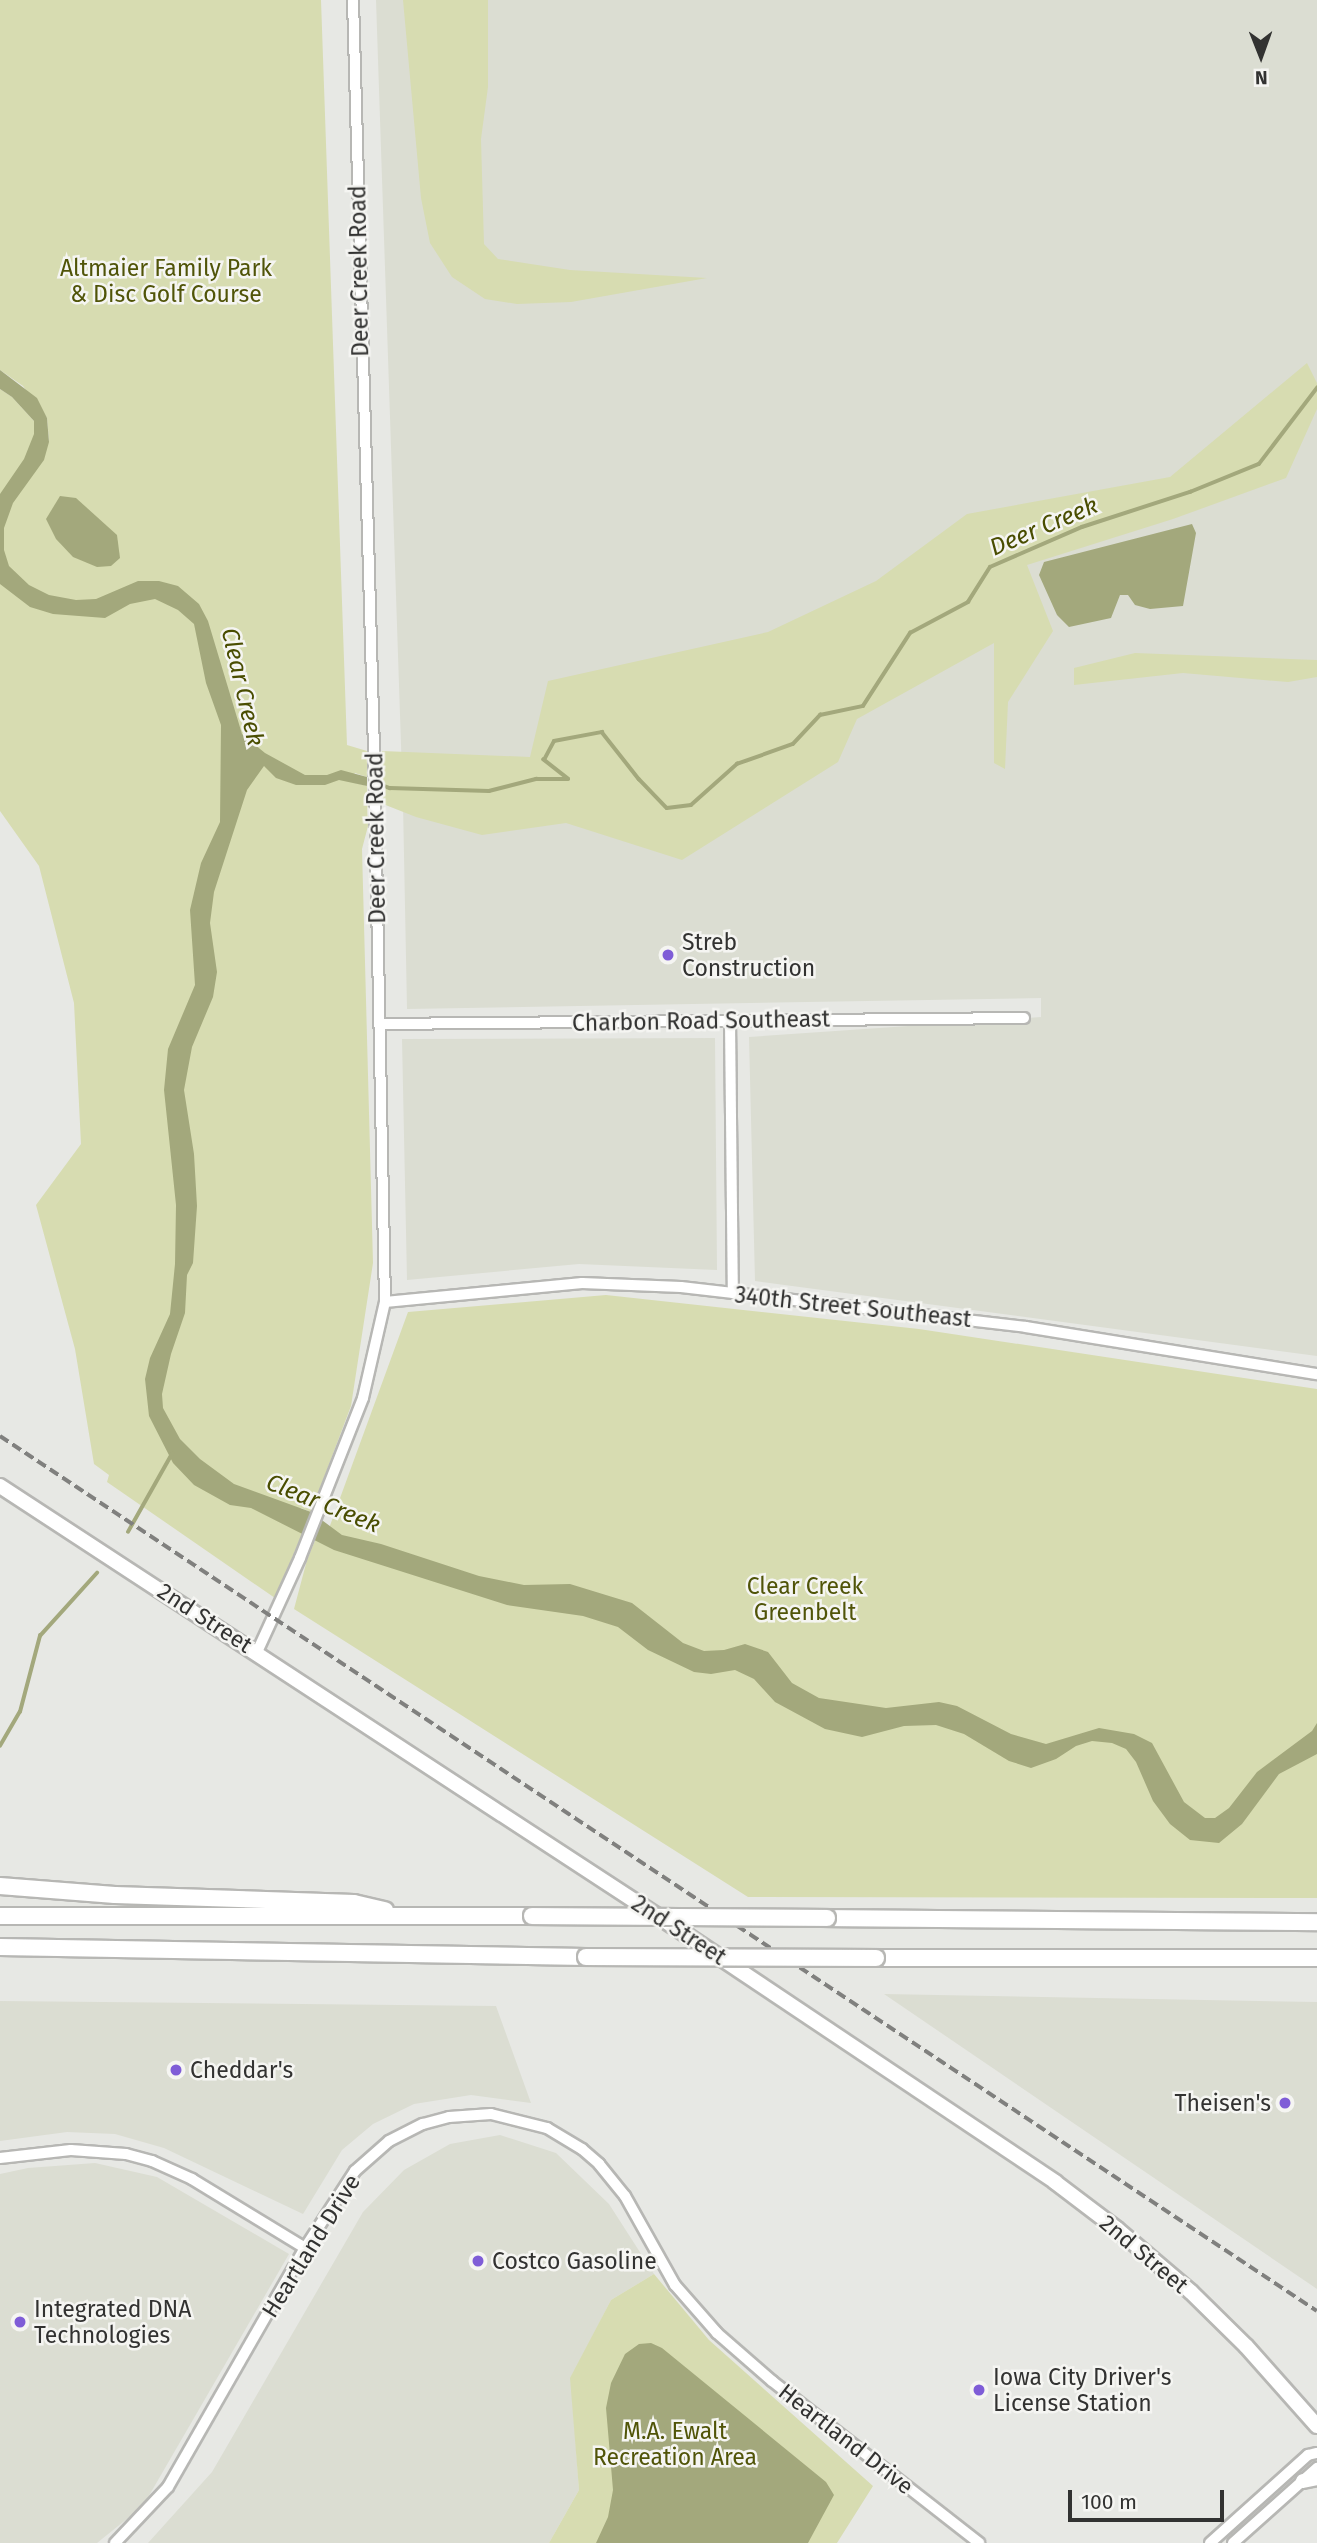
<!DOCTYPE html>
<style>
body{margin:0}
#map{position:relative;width:1317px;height:2543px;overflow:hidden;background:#e7e8e4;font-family:"Fira Sans",sans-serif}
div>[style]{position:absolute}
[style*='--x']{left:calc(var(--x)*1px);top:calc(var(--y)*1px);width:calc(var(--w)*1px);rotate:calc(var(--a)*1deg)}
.built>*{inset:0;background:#dbddd2}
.green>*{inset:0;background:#d7dcb1}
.water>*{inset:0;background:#a3a87c}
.stream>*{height:3.5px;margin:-1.75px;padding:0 1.75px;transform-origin:1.75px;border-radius:1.75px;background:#a3a87c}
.roads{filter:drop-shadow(2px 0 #b7b7b4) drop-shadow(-2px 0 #b7b7b4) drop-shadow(0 2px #b7b7b4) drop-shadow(0 -2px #b7b7b4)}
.minor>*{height:10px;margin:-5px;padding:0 5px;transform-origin:5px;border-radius:5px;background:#fff}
.major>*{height:14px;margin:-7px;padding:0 7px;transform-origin:7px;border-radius:7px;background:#fff}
.highway>*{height:16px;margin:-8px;padding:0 8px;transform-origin:8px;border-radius:8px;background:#fff}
.rail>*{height:3.5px;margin-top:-1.75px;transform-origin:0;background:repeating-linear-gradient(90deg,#80807e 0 10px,transparent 0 15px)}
.bridges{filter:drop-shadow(2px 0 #b7b7b4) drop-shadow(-2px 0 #b7b7b4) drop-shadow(0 2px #b7b7b4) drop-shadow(0 -2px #b7b7b4)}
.highway-bridge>*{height:16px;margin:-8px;padding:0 8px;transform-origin:8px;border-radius:8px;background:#fff}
.dots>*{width:19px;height:19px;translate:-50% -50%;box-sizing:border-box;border:4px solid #f5f5f2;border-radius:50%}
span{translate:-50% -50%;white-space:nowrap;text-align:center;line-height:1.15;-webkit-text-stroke:5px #f5f5f2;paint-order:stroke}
.park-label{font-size:23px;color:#505408}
.street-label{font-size:23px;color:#323231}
.poi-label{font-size:23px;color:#323231}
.left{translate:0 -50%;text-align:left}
.right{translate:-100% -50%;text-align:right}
.water-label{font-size:24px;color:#494d00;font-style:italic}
.north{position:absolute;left:1226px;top:21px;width:70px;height:70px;-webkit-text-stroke:5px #f5f5f2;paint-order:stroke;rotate:179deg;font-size:19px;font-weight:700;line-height:28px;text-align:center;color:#323231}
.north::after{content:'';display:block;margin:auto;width:24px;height:32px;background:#323231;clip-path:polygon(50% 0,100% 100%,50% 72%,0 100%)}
.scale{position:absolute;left:1068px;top:2490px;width:156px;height:32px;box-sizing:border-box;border:4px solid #323231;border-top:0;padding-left:9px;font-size:21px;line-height:24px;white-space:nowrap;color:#323231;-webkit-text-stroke:5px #f5f5f2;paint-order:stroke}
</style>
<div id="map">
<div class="built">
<div style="clip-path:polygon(376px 0,1317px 0,1317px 1356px,755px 1281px,749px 1037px,1041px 1017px,1041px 998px,407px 1009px,403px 804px)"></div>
<div style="clip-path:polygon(715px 1038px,717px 1270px,579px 1264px,407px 1280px,402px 1039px)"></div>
<div style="clip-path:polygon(884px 1994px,1317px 2002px,1317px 2289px)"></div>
<div style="clip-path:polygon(0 2001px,496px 2006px,531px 2103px,471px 2095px,414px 2104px,373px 2124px,342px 2150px,303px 2214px,164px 2148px,115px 2134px,67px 2132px,0 2141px)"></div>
<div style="clip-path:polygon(500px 2135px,556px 2153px,609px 2204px,654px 2274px,611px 2300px,571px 2378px,579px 2490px,549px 2543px,148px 2543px,212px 2472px,363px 2212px,404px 2170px,450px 2144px)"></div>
<div style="clip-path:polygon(95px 2163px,157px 2177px,289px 2254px,143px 2506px,97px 2543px,0 2543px,0 2174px,28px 2168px)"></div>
</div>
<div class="green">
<div style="clip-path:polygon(0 0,321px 0,347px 745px,367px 751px,367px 777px,355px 773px,348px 781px,367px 786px,368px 826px,362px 849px,373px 1263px,351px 1406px,311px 1512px,301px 1508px,294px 1527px,303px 1532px,275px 1598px,107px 1482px,109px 1475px,94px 1464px,75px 1349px,36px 1205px,81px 1144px,74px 1003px,39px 866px,0 811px,0 389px,12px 397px,34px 421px,34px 434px,49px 441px,47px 418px,23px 386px,0 370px)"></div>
<div style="clip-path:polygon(403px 0,488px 0,488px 87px,481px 139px,484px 244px,498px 259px,570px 270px,707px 278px,571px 302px,517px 304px,485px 299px,452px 277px,430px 243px,421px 198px)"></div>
<div style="clip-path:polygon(1307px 363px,1317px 383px,1317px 409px,1286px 478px,1173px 519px,1027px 565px,1053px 631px,1008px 702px,1005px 769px,994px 763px,994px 643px,857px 719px,838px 762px,682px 860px,566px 823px,482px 835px,416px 817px,383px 804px,382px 751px,530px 757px,548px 681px,768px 632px,876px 581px,967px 514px,1170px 477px)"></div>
<div style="clip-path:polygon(1135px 653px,1317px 660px,1317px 677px,1288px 682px,1183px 673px,1074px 685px,1074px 668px)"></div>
<div style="clip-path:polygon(606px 1295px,919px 1329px,1317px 1389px,1317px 1898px,748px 1897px,294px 1609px,307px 1560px,316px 1538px,324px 1542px,408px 1312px)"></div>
<div style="clip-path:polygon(654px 2274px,709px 2340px,873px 2486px,837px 2543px,549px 2543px,579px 2490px,570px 2378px,611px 2300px)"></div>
</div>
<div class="water">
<div style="clip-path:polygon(0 370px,37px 398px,47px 418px,49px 442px,44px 460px,13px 503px,4px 528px,4px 550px,9px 566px,29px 585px,49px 595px,76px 600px,96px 599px,138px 581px,159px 581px,178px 586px,199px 604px,208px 621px,242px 734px,265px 753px,305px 775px,327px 775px,341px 770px,367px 777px,367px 786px,339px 780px,325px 785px,296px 785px,276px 778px,264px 766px,247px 790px,214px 892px,210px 923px,217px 972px,213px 997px,192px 1047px,184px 1090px,194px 1154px,197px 1206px,193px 1263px,187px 1275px,185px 1313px,171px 1354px,162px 1394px,163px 1408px,180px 1439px,200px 1459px,234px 1484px,311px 1512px,342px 1535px,381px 1544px,479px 1576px,524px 1585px,570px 1584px,632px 1603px,683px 1643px,704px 1651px,724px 1650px,745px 1644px,768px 1652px,792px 1683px,819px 1698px,886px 1708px,939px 1702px,957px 1706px,1011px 1734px,1046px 1744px,1099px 1728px,1134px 1734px,1152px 1743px,1184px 1802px,1205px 1818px,1215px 1818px,1229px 1808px,1257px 1772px,1312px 1731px,1317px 1723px,1317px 1754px,1279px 1774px,1242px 1824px,1219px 1843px,1190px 1840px,1170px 1824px,1153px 1801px,1136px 1762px,1126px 1749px,1112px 1743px,1092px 1741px,1076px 1746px,1056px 1759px,1031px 1768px,1009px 1761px,964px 1734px,936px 1725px,904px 1726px,862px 1737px,825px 1729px,775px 1702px,754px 1679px,735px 1670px,711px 1674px,694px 1672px,648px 1650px,618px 1627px,583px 1616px,507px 1605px,334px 1550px,251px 1508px,230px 1505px,194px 1485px,173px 1463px,149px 1416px,145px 1379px,150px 1358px,170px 1314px,175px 1264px,176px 1205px,164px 1090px,168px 1049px,195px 985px,190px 910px,201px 863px,220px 822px,221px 725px,206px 683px,194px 624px,178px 610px,155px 599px,130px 604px,105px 618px,53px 614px,30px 607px,0 584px,0 494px,24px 459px,34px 434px,34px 421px,12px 397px,0 389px)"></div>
<div style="clip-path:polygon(60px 496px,76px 498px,117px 535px,120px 558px,111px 566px,97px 567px,73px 557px,56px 539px,46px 519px)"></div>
<div style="clip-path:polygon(1192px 524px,1196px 533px,1183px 606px,1150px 609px,1135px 605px,1128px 595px,1120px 595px,1111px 618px,1069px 627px,1057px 615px,1039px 575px,1044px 562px)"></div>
<div style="clip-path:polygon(651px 2343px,662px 2348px,826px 2482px,834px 2495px,808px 2543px,596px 2543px,608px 2517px,613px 2490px,606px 2408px,611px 2383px,625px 2354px,639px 2344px)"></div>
</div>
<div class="stream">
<div style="--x:376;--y:783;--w:15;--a:20"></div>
<div style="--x:390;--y:788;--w:99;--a:1.7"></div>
<div style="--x:489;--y:791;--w:49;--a:-14.3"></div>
<div style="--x:536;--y:779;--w:32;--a:0"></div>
<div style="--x:568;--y:779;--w:31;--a:-142"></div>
<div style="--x:544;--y:760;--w:21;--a:-62"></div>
<div style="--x:554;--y:741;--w:49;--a:-10.6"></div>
<div style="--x:602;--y:732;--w:60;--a:51.8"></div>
<div style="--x:639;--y:779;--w:40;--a:46"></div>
<div style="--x:667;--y:808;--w:24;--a:-7"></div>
<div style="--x:691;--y:805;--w:62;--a:-41.7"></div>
<div style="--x:737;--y:764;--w:59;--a:-19.7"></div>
<div style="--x:793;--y:744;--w:40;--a:-47"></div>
<div style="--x:820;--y:715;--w:44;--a:-11.8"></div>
<div style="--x:863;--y:706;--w:87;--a:-57.2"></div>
<div style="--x:910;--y:633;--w:66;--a:-28.1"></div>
<div style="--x:968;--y:602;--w:41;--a:-57.8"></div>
<div style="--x:990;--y:567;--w:100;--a:-23.5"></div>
<div style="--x:1082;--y:527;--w:114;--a:-18"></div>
<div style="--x:1190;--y:492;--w:74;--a:-22.1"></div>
<div style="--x:1259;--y:464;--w:96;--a:-52.7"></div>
<div style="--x:128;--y:1532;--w:90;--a:-60.6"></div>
<div style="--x:0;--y:1746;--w:39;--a:-60"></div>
<div style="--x:20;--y:1712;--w:79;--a:-75.3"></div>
<div style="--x:40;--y:1636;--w:85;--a:-47.9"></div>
</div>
<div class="roads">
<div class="minor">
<div style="--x:730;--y:1021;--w:272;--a:89.4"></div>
<div style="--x:379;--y:1024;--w:645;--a:-0.53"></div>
<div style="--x:385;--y:1302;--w:198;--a:-5.5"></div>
<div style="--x:582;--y:1283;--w:99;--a:2.3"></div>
<div style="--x:681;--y:1287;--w:347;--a:6.6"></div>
<div style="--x:1026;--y:1327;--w:295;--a:9.2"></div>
<div style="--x:257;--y:1652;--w:103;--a:-65.4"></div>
<div style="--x:300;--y:1558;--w:172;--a:-68.5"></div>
<div style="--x:363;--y:1398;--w:98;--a:-77.1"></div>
<div style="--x:385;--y:1302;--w:551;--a:-91.14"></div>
<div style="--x:374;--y:751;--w:751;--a:-91.6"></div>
<div style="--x:0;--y:2158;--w:71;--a:-6.4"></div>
<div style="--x:71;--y:2150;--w:55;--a:4.2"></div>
<div style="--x:126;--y:2154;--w:27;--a:15"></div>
<div style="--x:152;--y:2161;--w:44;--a:24.2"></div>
<div style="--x:192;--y:2179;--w:132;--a:31.4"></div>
<div style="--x:115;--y:2543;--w:77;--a:-46.6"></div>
<div style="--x:168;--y:2487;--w:275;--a:-60.2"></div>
<div style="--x:305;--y:2248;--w:92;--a:-57"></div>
<div style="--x:355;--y:2171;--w:45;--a:-41.4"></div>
<div style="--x:389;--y:2141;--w:38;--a:-27"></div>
<div style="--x:423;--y:2124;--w:27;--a:-15"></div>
<div style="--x:449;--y:2117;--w:42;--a:-4.1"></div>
<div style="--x:491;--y:2114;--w:58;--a:14"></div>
<div style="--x:547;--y:2128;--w:41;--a:31"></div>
<div style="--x:582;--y:2149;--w:23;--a:41"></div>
<div style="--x:599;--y:2164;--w:41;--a:50.9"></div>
<div style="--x:625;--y:2196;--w:102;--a:60.7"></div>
<div style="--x:675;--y:2285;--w:64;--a:48.8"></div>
<div style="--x:717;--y:2333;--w:73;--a:41.1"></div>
<div style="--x:772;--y:2381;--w:263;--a:38"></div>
<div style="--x:1210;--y:2543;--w:132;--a:-41.9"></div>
<div style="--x:1308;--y:2455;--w:9;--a:-13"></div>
<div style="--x:1233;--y:2543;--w:113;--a:-41.8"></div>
</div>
<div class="major">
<div style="--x:0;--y:1486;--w:822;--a:33.19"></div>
<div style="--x:688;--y:1936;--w:442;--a:33.8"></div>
<div style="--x:1055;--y:2182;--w:78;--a:37.2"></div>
<div style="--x:1117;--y:2229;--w:97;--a:40.4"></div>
<div style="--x:1191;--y:2292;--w:77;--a:44.5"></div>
<div style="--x:1246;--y:2346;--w:107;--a:48.4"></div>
<div style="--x:1303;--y:2481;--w:14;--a:-12"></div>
</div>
<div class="highway">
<div style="--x:0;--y:1886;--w:115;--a:4.5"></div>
<div style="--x:115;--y:1895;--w:239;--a:1.9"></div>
<div style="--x:354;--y:1903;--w:32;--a:13"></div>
<div style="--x:0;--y:1916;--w:532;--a:0"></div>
<div style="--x:827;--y:1918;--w:490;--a:0.5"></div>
<div style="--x:0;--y:1947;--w:586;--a:0.98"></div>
<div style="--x:876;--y:1958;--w:441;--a:0"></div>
</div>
</div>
<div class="rail">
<div style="--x:0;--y:1436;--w:1581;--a:33.6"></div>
</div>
<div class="bridges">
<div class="highway-bridge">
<div style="--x:532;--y:1916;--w:295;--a:0.4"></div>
<div style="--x:586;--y:1957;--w:290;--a:0.2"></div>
</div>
</div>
<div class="dots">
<div style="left:668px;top:955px;background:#7f5dd7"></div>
<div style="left:176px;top:2070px;background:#7f5dd7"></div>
<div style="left:1285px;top:2103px;background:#7f5dd7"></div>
<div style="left:478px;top:2261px;background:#7f5dd7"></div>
<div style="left:20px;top:2322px;background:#7f5dd7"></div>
<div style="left:979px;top:2390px;background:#7f5dd7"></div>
</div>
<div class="park-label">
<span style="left:166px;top:281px">Altmaier Family Park<br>&amp; Disc Golf Course</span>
<span style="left:805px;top:1599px">Clear Creek<br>Greenbelt</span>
<span style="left:675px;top:2444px">M.A. Ewalt<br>Recreation Area</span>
</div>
<div class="street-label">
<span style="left:359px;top:271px;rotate:-91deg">Deer Creek Road</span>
<span style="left:376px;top:838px;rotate:-91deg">Deer Creek Road</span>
<span style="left:701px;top:1021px;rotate:-1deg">Charbon Road Southeast</span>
<span style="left:853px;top:1307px;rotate:6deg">340th Street Southeast</span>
<span style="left:205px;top:1618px;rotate:33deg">2nd Street</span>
<span style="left:679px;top:1930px;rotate:33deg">2nd Street</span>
<span style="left:311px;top:2246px;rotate:-58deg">Heartland Drive</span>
<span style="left:1144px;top:2254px;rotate:40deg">2nd Street</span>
<span style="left:846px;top:2439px;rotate:38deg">Heartland Drive</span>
</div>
<div class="poi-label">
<span class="left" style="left:682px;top:955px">Streb<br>Construction</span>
<span class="left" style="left:190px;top:2070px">Cheddar's</span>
<span class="right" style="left:1271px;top:2103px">Theisen's</span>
<span class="left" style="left:492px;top:2261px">Costco Gasoline</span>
<span class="left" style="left:34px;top:2322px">Integrated DNA<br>Technologies</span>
<span class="left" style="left:993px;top:2390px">Iowa City Driver's<br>License Station</span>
</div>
<div class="water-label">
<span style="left:1044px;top:527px;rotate:-23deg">Deer Creek</span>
<span style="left:242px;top:687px;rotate:77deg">Clear Creek</span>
<span style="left:323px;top:1504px;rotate:22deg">Clear Creek</span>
</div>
<div class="north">N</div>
<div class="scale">100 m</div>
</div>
